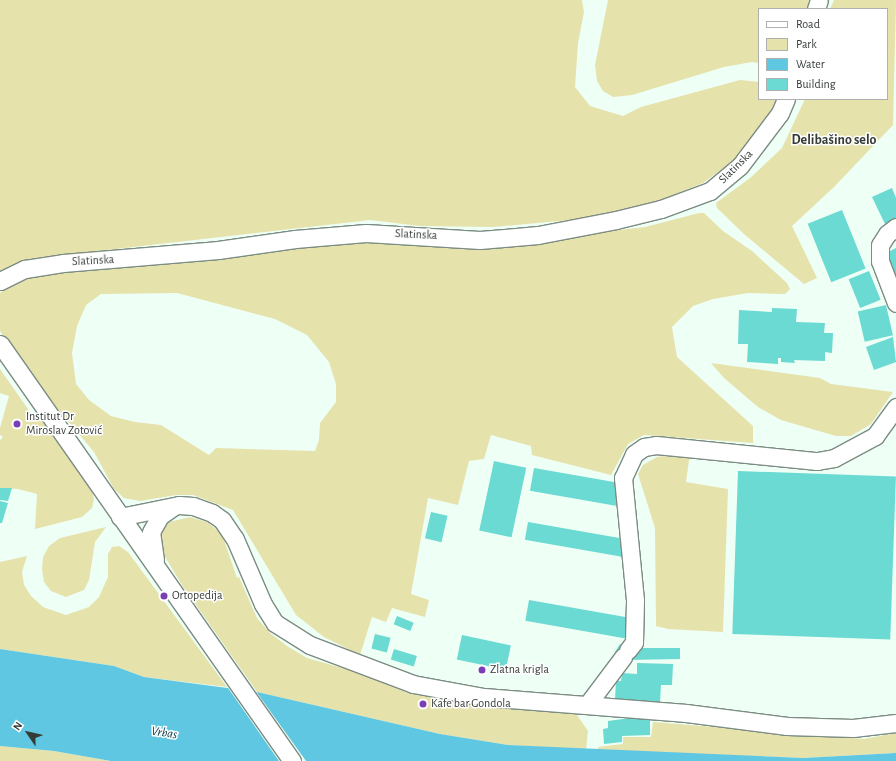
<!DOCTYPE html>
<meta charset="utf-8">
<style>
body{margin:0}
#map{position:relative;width:896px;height:761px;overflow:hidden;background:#eefff5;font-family:"Alegreya Sans",sans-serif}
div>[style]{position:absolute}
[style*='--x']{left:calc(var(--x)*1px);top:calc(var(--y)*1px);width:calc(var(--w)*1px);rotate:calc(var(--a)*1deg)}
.green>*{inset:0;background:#e6e2ac}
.water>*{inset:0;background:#60c7e3}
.pier>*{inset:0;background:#eefff5}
.building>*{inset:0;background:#6adad2;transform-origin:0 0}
.roads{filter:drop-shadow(1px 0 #7c8c83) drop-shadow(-1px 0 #7c8c83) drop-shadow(0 1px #7c8c83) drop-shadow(0 -1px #7c8c83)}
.minor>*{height:17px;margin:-8.5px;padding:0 8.5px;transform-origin:8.5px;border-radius:8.5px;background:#fff}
.dots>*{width:11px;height:11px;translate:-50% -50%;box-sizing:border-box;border:2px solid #fff;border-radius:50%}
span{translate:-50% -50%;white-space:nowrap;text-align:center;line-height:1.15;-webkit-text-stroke:3px #fff;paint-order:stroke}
.street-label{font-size:12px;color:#353c38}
.poi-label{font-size:12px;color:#353c38}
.left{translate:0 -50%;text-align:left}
.water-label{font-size:13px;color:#0b3b47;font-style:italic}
.quarter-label{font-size:14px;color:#353c38;font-weight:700}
.legend{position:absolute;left:758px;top:8px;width:130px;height:92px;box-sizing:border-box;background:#fff;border:1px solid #aeb1af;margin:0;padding:5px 7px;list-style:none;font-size:12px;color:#353c38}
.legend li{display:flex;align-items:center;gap:8px;height:20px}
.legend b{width:20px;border:1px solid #aeb1af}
.north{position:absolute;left:8px;top:713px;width:40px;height:40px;-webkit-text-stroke:3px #fff;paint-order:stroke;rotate:304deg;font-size:11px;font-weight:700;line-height:16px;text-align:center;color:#353c38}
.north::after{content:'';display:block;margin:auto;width:14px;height:18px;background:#353c38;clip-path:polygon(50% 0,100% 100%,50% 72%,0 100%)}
</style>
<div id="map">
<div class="green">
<div style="clip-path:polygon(0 0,582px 0,584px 12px,578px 43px,575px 87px,590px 106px,623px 116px,641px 107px,740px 80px,759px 82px,759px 99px,779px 99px,737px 158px,703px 183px,651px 204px,570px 220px,493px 227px,420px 226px,370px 220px,98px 251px,19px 263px,0 272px)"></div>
<div style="clip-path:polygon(608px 0,809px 0,807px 9px,759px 9px,759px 63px,752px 62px,724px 67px,632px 95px,613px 97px,603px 91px,597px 81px,595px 65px)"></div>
<div style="clip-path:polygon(834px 0,896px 0,893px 125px,834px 187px,792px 226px,817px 278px,804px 284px,745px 235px,717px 208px,716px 203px,750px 178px,782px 148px,805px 99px,887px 99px,887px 9px,830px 9px)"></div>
<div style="clip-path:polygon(evenodd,699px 213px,704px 213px,723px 231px,752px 251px,787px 283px,790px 289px,785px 294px,748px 293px,713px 299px,693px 306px,672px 327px,677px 357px,753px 426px,753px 443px,644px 435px,628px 444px,611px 475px,532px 455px,531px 446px,491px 435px,484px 459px,469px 461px,458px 505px,428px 498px,411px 594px,429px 600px,425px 617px,392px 608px,386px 622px,372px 617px,360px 655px,324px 637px,296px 615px,233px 510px,193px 495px,176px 495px,140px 501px,124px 498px,114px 489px,94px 452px,50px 400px,0 331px,0 293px,14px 280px,32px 276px,212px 259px,350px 242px,387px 241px,469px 248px,645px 227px,699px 213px,177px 293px,275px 319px,307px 335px,329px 362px,336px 384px,336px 402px,320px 423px,319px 440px,315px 451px,216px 448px,209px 455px,161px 425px,135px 422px,111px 416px,89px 400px,76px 384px,72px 353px,77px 326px,86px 305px,101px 294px,177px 293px)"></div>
<div style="clip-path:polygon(711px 363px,820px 378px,831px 384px,893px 392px,871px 424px,851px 436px,836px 436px,781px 420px,758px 407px,724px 378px)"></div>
<div style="clip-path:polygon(0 369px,35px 419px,38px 409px,92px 491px,94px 499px,92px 508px,82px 517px,35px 529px,37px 494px,18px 489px,0 488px,0 440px,3px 437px,0 435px,0 428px,9px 396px,0 393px)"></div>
<div style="clip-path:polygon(690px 453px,686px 482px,728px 489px,723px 632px,668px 629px,656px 626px,655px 528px,638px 474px,643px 465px,657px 457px)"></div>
<div style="clip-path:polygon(190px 517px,207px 522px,222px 534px,237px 578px,239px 577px,257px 618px,270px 633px,287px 646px,307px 658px,353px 671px,408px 693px,460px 702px,571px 712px,577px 715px,588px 731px,586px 750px,508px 745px,440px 734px,257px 692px,182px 585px,159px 547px,158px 538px,165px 523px)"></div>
<div style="clip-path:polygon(106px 527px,95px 542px,89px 580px,84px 590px,66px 597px,51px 591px,44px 582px,42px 570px,43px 557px,49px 546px,60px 538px)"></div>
<div style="clip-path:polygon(119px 546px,128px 552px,227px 687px,144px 677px,114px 666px,0 649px,0 562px,27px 556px,22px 572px,24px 585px,31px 596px,43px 607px,66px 615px,89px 607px,99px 597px,108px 577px,108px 554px,112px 547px)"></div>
<div style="clip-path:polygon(653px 722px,864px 739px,896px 733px,896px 753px,803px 758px,598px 751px,598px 747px,623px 744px,623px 737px,651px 737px)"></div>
<div style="clip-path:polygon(0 746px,54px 751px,111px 761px,0 761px)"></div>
</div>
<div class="water">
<div style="clip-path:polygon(0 649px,114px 666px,144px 677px,257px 692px,440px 734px,508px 745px,803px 758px,896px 753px,896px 761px,111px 761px,54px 751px,0 746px)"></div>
</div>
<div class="pier">
<div style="clip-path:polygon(226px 685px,255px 690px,306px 761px,279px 761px)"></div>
</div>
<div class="building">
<div style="clip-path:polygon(892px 188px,896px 198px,896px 219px,885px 224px,872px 197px)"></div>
<div style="left:842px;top:210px;width:63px;height:37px;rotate:68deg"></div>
<div style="clip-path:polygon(896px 248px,896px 277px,886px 253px)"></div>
<div style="left:869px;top:271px;width:31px;height:22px;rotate:68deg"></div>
<div style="left:886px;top:305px;width:31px;height:29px;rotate:77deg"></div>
<div style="clip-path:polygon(772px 308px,797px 309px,796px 322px,825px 323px,824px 333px,833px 333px,832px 353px,825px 352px,825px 361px,794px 360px,795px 363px,781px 362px,781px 358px,778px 358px,778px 364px,747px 362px,748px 344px,738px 344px,739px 310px,772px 312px)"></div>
<div style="clip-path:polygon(893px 337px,896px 362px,874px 370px,866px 347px)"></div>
<div style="left:494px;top:461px;width:33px;height:71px;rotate:12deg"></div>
<div style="left:534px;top:468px;width:87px;height:23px;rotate:10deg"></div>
<div style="left:738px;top:471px;width:158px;height:163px;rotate:2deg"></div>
<div style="clip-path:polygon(0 488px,12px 488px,8px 501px,0 500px)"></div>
<div style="clip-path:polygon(0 501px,8px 503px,2px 523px,0 523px)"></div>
<div style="left:431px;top:512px;width:17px;height:27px;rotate:13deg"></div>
<div style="left:528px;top:522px;width:100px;height:18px;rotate:10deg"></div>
<div style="left:529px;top:600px;width:102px;height:21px;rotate:10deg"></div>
<div style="left:397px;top:616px;width:18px;height:9px;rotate:22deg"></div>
<div style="left:375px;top:634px;width:16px;height:15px;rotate:14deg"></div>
<div style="left:462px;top:635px;width:50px;height:25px;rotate:12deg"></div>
<div style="clip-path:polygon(620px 644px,632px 652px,642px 648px,680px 648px,680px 659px,627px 660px,615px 652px)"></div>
<div style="left:394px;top:649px;width:24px;height:11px;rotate:17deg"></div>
<div style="clip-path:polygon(637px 663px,673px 664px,672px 685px,661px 685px,660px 702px,615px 700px,616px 681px,621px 681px,622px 673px,637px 674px)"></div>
<div style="clip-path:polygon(630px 716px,650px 719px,650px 735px,622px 736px,622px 742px,604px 744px,603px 729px,608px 728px,608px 721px,630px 718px)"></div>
</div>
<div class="roads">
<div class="minor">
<div style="--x:816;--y:9;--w:9;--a:-72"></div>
<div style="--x:896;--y:227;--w:11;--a:142"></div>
<div style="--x:887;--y:234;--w:13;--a:122"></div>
<div style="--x:880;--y:245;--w:16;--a:90"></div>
<div style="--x:880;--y:261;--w:45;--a:69.1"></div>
<div style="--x:0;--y:281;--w:28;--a:-26"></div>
<div style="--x:25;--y:269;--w:38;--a:-9"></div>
<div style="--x:63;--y:263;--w:156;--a:-4.8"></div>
<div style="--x:218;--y:250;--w:78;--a:-8.1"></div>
<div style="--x:295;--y:239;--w:71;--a:-4.8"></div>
<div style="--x:366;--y:233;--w:114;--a:3.5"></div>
<div style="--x:480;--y:240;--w:58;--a:-4.9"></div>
<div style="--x:538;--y:235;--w:79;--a:-10.9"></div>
<div style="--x:616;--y:220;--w:46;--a:-13.7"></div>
<div style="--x:661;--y:209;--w:52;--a:-20.2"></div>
<div style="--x:710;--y:191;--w:39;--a:-40"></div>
<div style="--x:740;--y:166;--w:66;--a:-53"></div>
<div style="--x:780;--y:113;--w:15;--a:-67"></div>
<div style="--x:0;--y:344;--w:509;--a:55"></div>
<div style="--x:120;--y:517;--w:60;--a:-11.5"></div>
<div style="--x:179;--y:505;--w:14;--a:4"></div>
<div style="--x:193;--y:506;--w:20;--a:20"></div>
<div style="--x:212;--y:513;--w:12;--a:35"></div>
<div style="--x:222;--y:520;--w:23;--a:56"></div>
<div style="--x:235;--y:539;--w:71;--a:66.7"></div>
<div style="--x:263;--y:604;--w:22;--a:58"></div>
<div style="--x:275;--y:623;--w:41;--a:32.2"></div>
<div style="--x:310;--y:645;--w:110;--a:20.7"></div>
<div style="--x:413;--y:684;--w:72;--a:10.4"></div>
<div style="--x:484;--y:697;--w:203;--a:4.5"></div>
<div style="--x:686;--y:713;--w:102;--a:7.3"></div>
<div style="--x:787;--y:726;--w:66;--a:1.7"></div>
<div style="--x:853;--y:728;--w:43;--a:-6.6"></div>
<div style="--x:155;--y:560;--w:28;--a:-98"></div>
<div style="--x:151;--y:532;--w:18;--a:-61"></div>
<div style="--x:160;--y:516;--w:16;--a:-35"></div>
<div style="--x:628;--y:650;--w:10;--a:-53"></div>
<div style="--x:634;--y:642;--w:42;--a:-88.6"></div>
<div style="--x:635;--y:600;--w:123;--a:-95.6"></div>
<div style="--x:623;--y:478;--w:26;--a:-65"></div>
<div style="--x:634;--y:454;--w:12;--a:-35"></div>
<div style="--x:644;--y:447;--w:12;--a:-9"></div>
<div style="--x:656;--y:445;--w:162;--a:5.7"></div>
<div style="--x:817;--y:461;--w:17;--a:-10"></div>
<div style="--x:834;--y:458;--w:47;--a:-28.2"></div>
<div style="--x:875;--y:436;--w:36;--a:-54"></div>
<div style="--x:587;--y:705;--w:60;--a:-53.1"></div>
</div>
</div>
<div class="dots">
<div style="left:17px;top:424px;background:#793fb5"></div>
<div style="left:164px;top:596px;background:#793fb5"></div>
<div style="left:482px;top:670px;background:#793fb5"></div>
<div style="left:423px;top:704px;background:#793fb5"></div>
</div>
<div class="street-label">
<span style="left:736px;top:167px;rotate:-45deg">Slatinska</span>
<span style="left:416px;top:235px;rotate:3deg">Slatinska</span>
<span style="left:93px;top:261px;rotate:-3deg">Slatinska</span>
</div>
<div class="poi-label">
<span class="left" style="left:26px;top:424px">Institut Dr<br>Miroslav Zotović</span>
<span class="left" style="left:172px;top:596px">Ortopedija</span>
<span class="left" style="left:490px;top:670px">Zlatna krigla</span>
<span class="left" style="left:431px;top:704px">Kafe bar Gondola</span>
</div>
<div class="water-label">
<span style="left:164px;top:734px;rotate:9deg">Vrbas</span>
</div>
<div class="quarter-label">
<span style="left:834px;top:140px">Delibašino selo</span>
</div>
<ul class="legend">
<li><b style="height:5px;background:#fff"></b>Road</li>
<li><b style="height:11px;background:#e6e2ac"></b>Park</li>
<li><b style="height:11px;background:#60c7e3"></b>Water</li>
<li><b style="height:11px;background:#6adad2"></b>Building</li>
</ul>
<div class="north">N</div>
</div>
